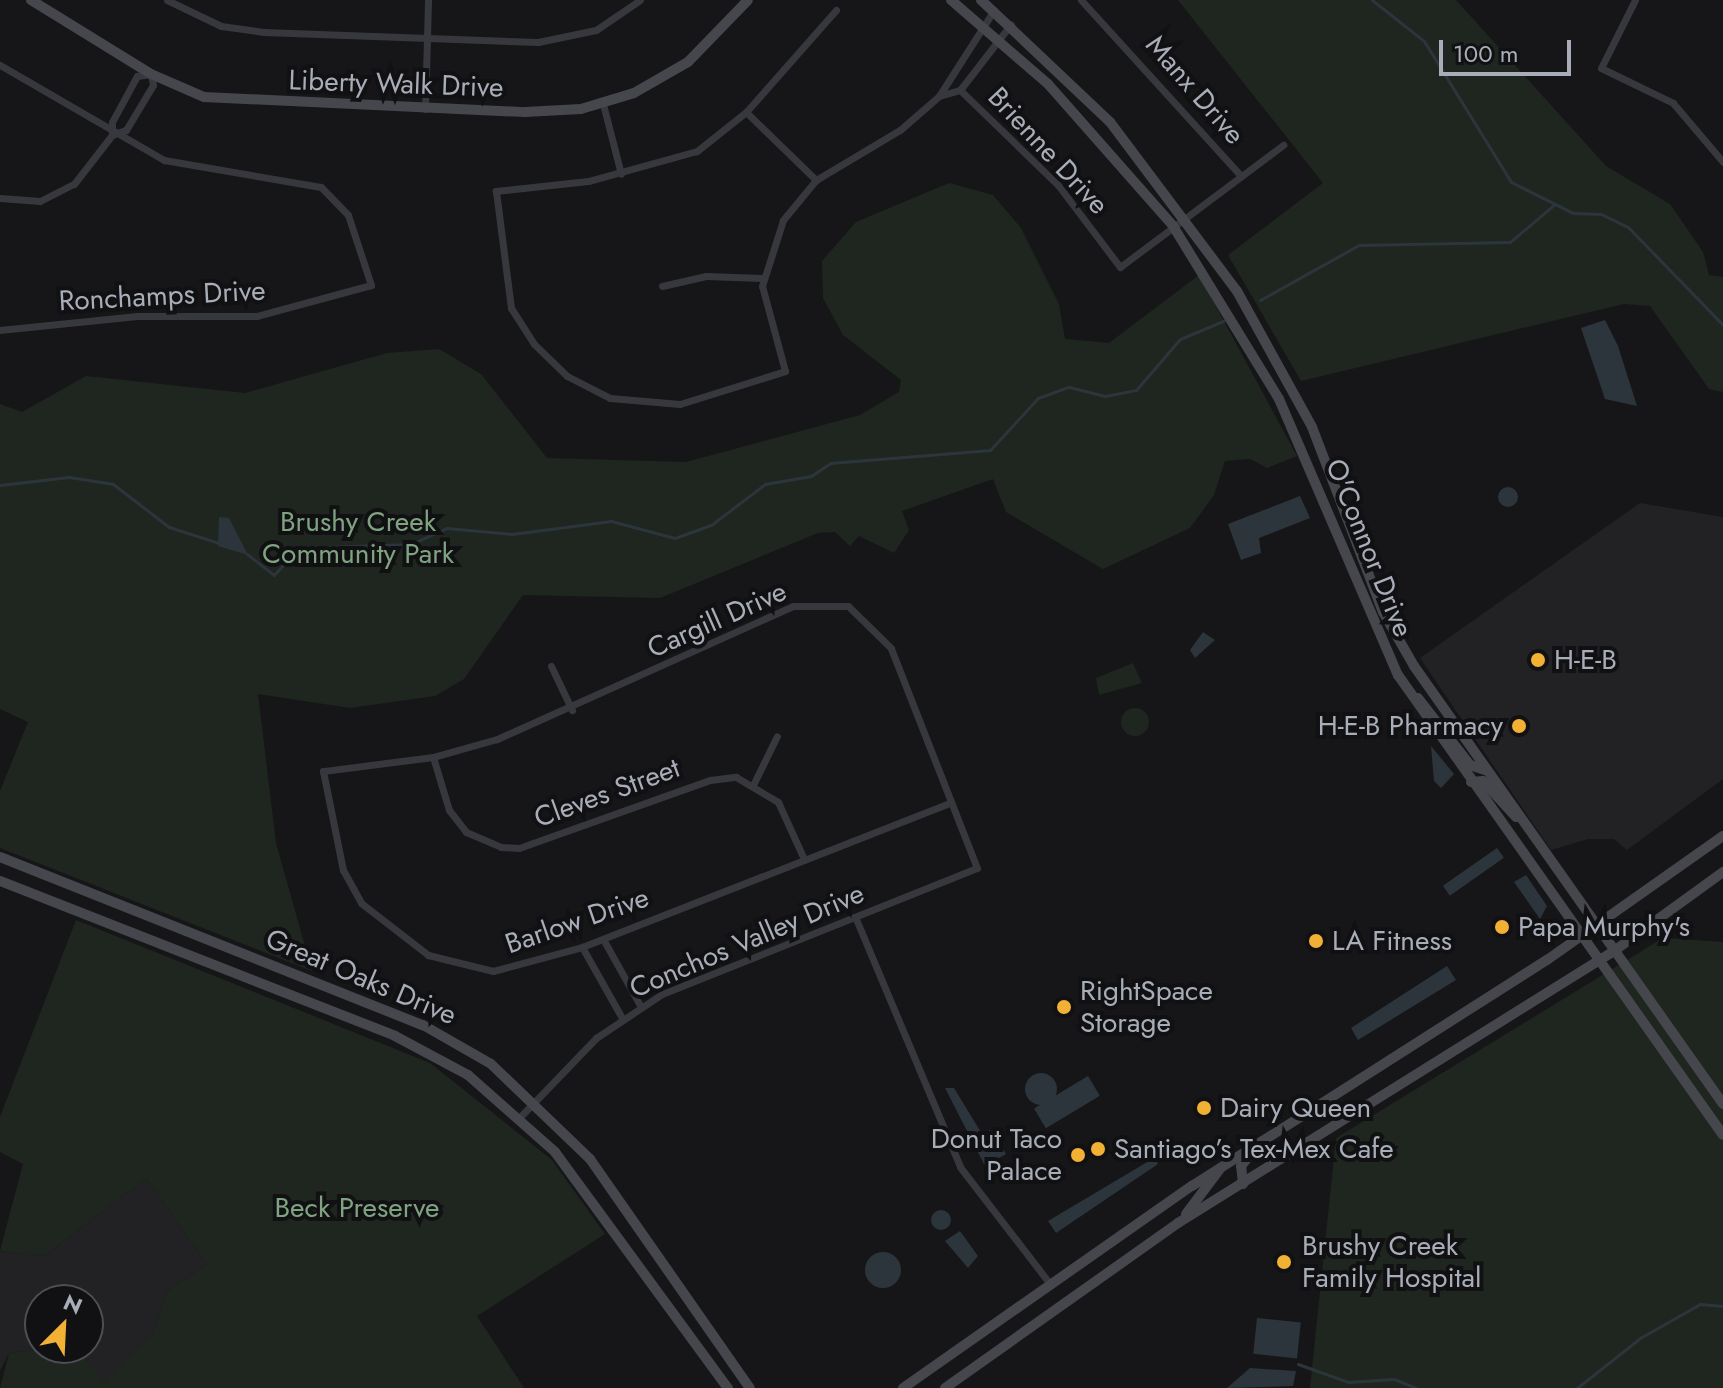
<!DOCTYPE html>
<meta charset="utf-8">
<style>
body{margin:0}
#map{position:relative;width:1723px;height:1388px;overflow:hidden;background:#161618;font-family:Jost,sans-serif}
div>[style]{position:absolute}
[style*='--x']{left:calc(var(--x)*1px);top:calc(var(--y)*1px);width:calc(var(--w)*1px);rotate:calc(var(--a)*1deg)}
.built>*{inset:0;background:#222225}
.green>*{inset:0;background:#1e261f}
.round{border-radius:50%}
.water>*{inset:0;background:#2c353c;transform-origin:0 0}
.stream>*{height:3px;margin:-1.5px;padding:0 1.5px;transform-origin:1.5px;border-radius:1.5px;background:#2c353c}
.street>*{height:7px;margin:-3.5px;padding:0 3.5px;transform-origin:3.5px;border-radius:3.5px;background:#37383d}
.secondary>*{height:10px;margin:-5px;padding:0 5px;transform-origin:5px;border-radius:5px;background:#45474d}
.dots>*{width:22px;height:22px;translate:-50% -50%;box-sizing:border-box;border:4px solid #111113;border-radius:50%}
span{translate:-50% -50%;white-space:nowrap;text-align:center;line-height:1.15;-webkit-text-stroke:8px #111113;paint-order:stroke}
.street-label{font-size:28px;color:#a8adb8}
.park-label{font-size:28px;color:#7fa381}
.poi-label{font-size:28px;color:#a8adb8}
.left{translate:0 -50%;text-align:left}
.right{translate:-100% -50%;text-align:right}
.north{position:absolute;left:24px;top:1284px;width:80px;height:80px;box-sizing:border-box;background:#111113;border:2px solid #4d4f55;border-radius:50%;rotate:24deg;font-size:22px;font-weight:700;line-height:32px;text-align:center;color:#a8adb8}
.north::after{content:'';display:block;margin:auto;width:28px;height:36px;background:#f2b134;clip-path:polygon(50% 0,100% 100%,50% 72%,0 100%)}
.scale{position:absolute;left:1439px;top:40px;width:132px;height:36px;box-sizing:border-box;border:4px solid #a8adb8;border-top:0;padding-left:10px;font-size:24px;line-height:28px;white-space:nowrap;color:#a8adb8;-webkit-text-stroke:6px #111113;paint-order:stroke}
</style>
<div id="map">
<div class="built">
<div style="clip-path:polygon(1640px 503px,1723px 517px,1723px 779px,1627px 850px,1614px 839px,1588px 839px,1551px 850px,1420px 658px)"></div>
<div style="clip-path:polygon(146px 1178px,207px 1264px,168px 1290px,153px 1333px,105px 1384px,77px 1348px,88px 1348px,88px 1300px,40px 1300px,40px 1348px,50px 1348px,9px 1353px,0 1371px,0 1251px,44px 1256px)"></div>
</div>
<div class="green">
<div style="clip-path:polygon(1178px 0,1456px 0,1606px 166px,1670px 204px,1703px 252px,1709px 275px,1723px 277px,1723px 392px,1709px 389px,1650px 306px,1624px 304px,1301px 381px,1228px 255px,1323px 183px)"></div>
<div style="clip-path:polygon(949px 183px,993px 195px,1021px 228px,1059px 304px,1065px 339px,1109px 343px,1199px 275px,1297px 456px,1267px 468px,1250px 459px,1225px 461px,1214px 495px,1190px 528px,1103px 569px,1006px 512px,993px 479px,902px 511px,909px 530px,894px 553px,859px 536px,850px 546px,835px 532px,818px 533px,660px 598px,523px 595px,464px 679px,435px 696px,350px 708px,258px 694px,276px 843px,312px 971px,0 848px,0 791px,28px 722px,0 709px,0 404px,22px 412px,86px 376px,245px 393px,387px 353px,439px 349px,481px 374px,547px 458px,686px 462px,860px 415px,899px 392px,901px 380px,843px 335px,823px 298px,822px 261px,856px 222px)"></div>
<div style="clip-path:polygon(1133px 663px,1142px 683px,1099px 695px,1096px 678px)"></div>
<div class="round" style="left:1121px;top:708px;width:28px;height:28px"></div>
<div style="clip-path:polygon(76px 920px,430px 1063px,552px 1160px,605px 1234px,477px 1316px,524px 1388px,0 1388px,9px 1353px,50px 1348px,77px 1348px,105px 1383px,153px 1333px,168px 1290px,207px 1264px,146px 1178px,44px 1256px,0 1251px,23px 1164px,0 1152px,0 1117px)"></div>
<div style="clip-path:polygon(1663px 938px,1723px 942px,1723px 1388px,1310px 1388px,1336px 1138px)"></div>
</div>
<div class="water">
<div style="clip-path:polygon(1605px 320px,1618px 346px,1637px 406px,1605px 399px,1581px 328px)"></div>
<div class="round" style="left:1498px;top:487px;width:20px;height:20px"></div>
<div style="clip-path:polygon(1300px 496px,1310px 518px,1259px 538px,1261px 553px,1241px 560px,1228px 524px)"></div>
<div style="clip-path:polygon(219px 517px,229px 518px,248px 555px,218px 546px)"></div>
<div style="clip-path:polygon(1203px 632px,1215px 640px,1195px 658px,1190px 650px)"></div>
<div style="clip-path:polygon(1431px 746px,1454px 774px,1441px 788px,1434px 781px)"></div>
<div style="left:1497px;top:848px;width:12px;height:66px;rotate:55deg"></div>
<div style="clip-path:polygon(1526px 875px,1547px 906px,1540px 919px,1514px 882px)"></div>
<div style="clip-path:polygon(1447px 966px,1456px 980px,1358px 1040px,1351px 1028px)"></div>
<div class="round" style="left:1025px;top:1073px;width:32px;height:32px"></div>
<div style="left:1088px;top:1076px;width:23px;height:63px;rotate:59deg"></div>
<div style="clip-path:polygon(945px 1088px,954px 1088px,982px 1134px,990px 1130px,1006px 1154px,985px 1166px)"></div>
<div style="clip-path:polygon(1154px 1158px,1158px 1164px,1056px 1233px,1048px 1221px)"></div>
<div class="round" style="left:931px;top:1210px;width:20px;height:20px"></div>
<div style="clip-path:polygon(960px 1231px,978px 1256px,968px 1268px,945px 1241px)"></div>
<div class="round" style="left:865px;top:1252px;width:36px;height:36px"></div>
<div style="left:1257px;top:1318px;width:44px;height:36px;rotate:6deg"></div>
<div style="clip-path:polygon(1250px 1368px,1296px 1371px,1293px 1386px,1227px 1388px)"></div>
</div>
<div class="stream">
<div style="--x:1372;--y:0;--w:66;--a:38.3"></div>
<div style="--x:1424;--y:41;--w:166;--a:58.3"></div>
<div style="--x:1511;--y:182;--w:69;--a:26.6"></div>
<div style="--x:1573;--y:213;--w:28;--a:2"></div>
<div style="--x:1601;--y:214;--w:30;--a:26"></div>
<div style="--x:1628;--y:227;--w:136;--a:45.9"></div>
<div style="--x:1260;--y:300;--w:113;--a:-29.1"></div>
<div style="--x:1359;--y:245;--w:151;--a:-1.1"></div>
<div style="--x:1510;--y:242;--w:59;--a:-40.2"></div>
<div style="--x:0;--y:485;--w:69;--a:-6.6"></div>
<div style="--x:69;--y:477;--w:45;--a:9"></div>
<div style="--x:113;--y:484;--w:71;--a:37.5"></div>
<div style="--x:169;--y:527;--w:56;--a:17.8"></div>
<div style="--x:247;--y:554;--w:34;--a:38"></div>
<div style="--x:274;--y:575;--w:36;--a:-48"></div>
<div style="--x:298;--y:548;--w:113;--a:-2"></div>
<div style="--x:411;--y:544;--w:39;--a:-24"></div>
<div style="--x:447;--y:528;--w:65;--a:5.3"></div>
<div style="--x:512;--y:534;--w:100;--a:-7.5"></div>
<div style="--x:611;--y:521;--w:66;--a:14.9"></div>
<div style="--x:675;--y:538;--w:38;--a:-20"></div>
<div style="--x:711;--y:525;--w:68;--a:-37.2"></div>
<div style="--x:765;--y:484;--w:47;--a:-9.9"></div>
<div style="--x:811;--y:476;--w:23;--a:-34"></div>
<div style="--x:830;--y:463;--w:161;--a:-4.6"></div>
<div style="--x:990;--y:450;--w:71;--a:-47.3"></div>
<div style="--x:1038;--y:398;--w:33;--a:-20"></div>
<div style="--x:1069;--y:387;--w:37;--a:14"></div>
<div style="--x:1105;--y:396;--w:32;--a:-11"></div>
<div style="--x:1136;--y:390;--w:67;--a:-49.2"></div>
<div style="--x:1180;--y:339;--w:47;--a:-22.7"></div>
<div style="--x:1298;--y:1364;--w:53;--a:19.8"></div>
<div style="--x:1348;--y:1382;--w:46;--a:-3.7"></div>
<div style="--x:1394;--y:1379;--w:24;--a:22"></div>
<div style="--x:1577;--y:1388;--w:80;--a:-38.4"></div>
<div style="--x:1640;--y:1338;--w:69;--a:-29.5"></div>
<div style="--x:1700;--y:1304;--w:23;--a:5"></div>
</div>
<div class="street">
<div style="--x:167;--y:0;--w:60;--a:25.7"></div>
<div style="--x:221;--y:26;--w:43;--a:7.9"></div>
<div style="--x:264;--y:32;--w:274;--a:2.1"></div>
<div style="--x:538;--y:42;--w:59;--a:-11.7"></div>
<div style="--x:596;--y:30;--w:53;--a:-34.3"></div>
<div style="--x:1081;--y:0;--w:238;--a:47.7"></div>
<div style="--x:1635;--y:0;--w:76;--a:116.6"></div>
<div style="--x:1601;--y:68;--w:80;--a:25.9"></div>
<div style="--x:1673;--y:103;--w:77;--a:49.7"></div>
<div style="--x:836;--y:10;--w:136;--a:131.4"></div>
<div style="--x:746;--y:112;--w:63;--a:141.5"></div>
<div style="--x:697;--y:151;--w:113;--a:164.6"></div>
<div style="--x:588;--y:181;--w:93;--a:173.8"></div>
<div style="--x:496;--y:191;--w:118;--a:82.7"></div>
<div style="--x:511;--y:308;--w:43;--a:57.4"></div>
<div style="--x:534;--y:344;--w:46;--a:44.1"></div>
<div style="--x:567;--y:376;--w:48;--a:27.1"></div>
<div style="--x:610;--y:398;--w:70;--a:4.9"></div>
<div style="--x:680;--y:404;--w:110;--a:-17.4"></div>
<div style="--x:785;--y:371;--w:88;--a:-105.1"></div>
<div style="--x:762;--y:286;--w:69;--a:-72.3"></div>
<div style="--x:783;--y:220;--w:52;--a:-50.5"></div>
<div style="--x:816;--y:180;--w:98;--a:-30.8"></div>
<div style="--x:900;--y:130;--w:52;--a:-41.1"></div>
<div style="--x:939;--y:96;--w:102;--a:-57.4"></div>
<div style="--x:0;--y:65;--w:190;--a:30.1"></div>
<div style="--x:164;--y:160;--w:159;--a:9.8"></div>
<div style="--x:321;--y:187;--w:39;--a:46"></div>
<div style="--x:348;--y:215;--w:74;--a:71.8"></div>
<div style="--x:371;--y:285;--w:118;--a:164.8"></div>
<div style="--x:257;--y:316;--w:120;--a:180"></div>
<div style="--x:137;--y:316;--w:138;--a:174.2"></div>
<div style="--x:960;--y:90;--w:136;--a:44.1"></div>
<div style="--x:1058;--y:185;--w:103;--a:52.9"></div>
<div style="--x:1120;--y:267;--w:204;--a:-36.8"></div>
<div style="--x:939;--y:96;--w:22;--a:-16"></div>
<div style="--x:960;--y:90;--w:83;--a:-52.3"></div>
<div style="--x:603;--y:104;--w:72;--a:75.6"></div>
<div style="--x:425;--y:109;--w:109;--a:-88.4"></div>
<div style="--x:746;--y:112;--w:98;--a:44.2"></div>
<div style="--x:0;--y:198;--w:40;--a:4.3"></div>
<div style="--x:40;--y:201;--w:38;--a:-27"></div>
<div style="--x:74;--y:184;--w:62;--a:-52.2"></div>
<div style="--x:112;--y:135;--w:15;--a:-20"></div>
<div style="--x:126;--y:130;--w:52;--a:-59"></div>
<div style="--x:153;--y:85;--w:11;--a:-100"></div>
<div style="--x:151;--y:74;--w:14;--a:172"></div>
<div style="--x:137;--y:76;--w:52;--a:118.5"></div>
<div style="--x:112;--y:122;--w:13;--a:90"></div>
<div style="--x:662;--y:286;--w:45;--a:-12.8"></div>
<div style="--x:706;--y:276;--w:56;--a:2"></div>
<div style="--x:551;--y:666;--w:49;--a:64.5"></div>
<div style="--x:433;--y:757;--w:55;--a:73.2"></div>
<div style="--x:449;--y:810;--w:28;--a:52"></div>
<div style="--x:466;--y:832;--w:38;--a:23"></div>
<div style="--x:501;--y:847;--w:18;--a:3"></div>
<div style="--x:519;--y:848;--w:203;--a:-19.6"></div>
<div style="--x:710;--y:780;--w:26;--a:-7"></div>
<div style="--x:736;--y:777;--w:49;--a:30.8"></div>
<div style="--x:778;--y:802;--w:63;--a:65.5"></div>
<div style="--x:754;--y:783;--w:52;--a:-63.9"></div>
<div style="--x:856;--y:919;--w:269;--a:67.2"></div>
<div style="--x:960;--y:1167;--w:149;--a:52.4"></div>
<div style="--x:603;--y:939;--w:78;--a:60.8"></div>
<div style="--x:582;--y:947;--w:81;--a:60.6"></div>
<div style="--x:520;--y:1117;--w:110;--a:-46.1"></div>
<div style="--x:596;--y:1038;--w:79;--a:-33.7"></div>
<div style="--x:662;--y:994;--w:339;--a:-21.8"></div>
<div style="--x:977;--y:868;--w:236;--a:-111.4"></div>
<div style="--x:891;--y:648;--w:60;--a:-135.7"></div>
<div style="--x:848;--y:606;--w:55;--a:180"></div>
<div style="--x:793;--y:606;--w:325;--a:155.8"></div>
<div style="--x:497;--y:739;--w:66;--a:164.3"></div>
<div style="--x:433;--y:757;--w:111;--a:172.7"></div>
<div style="--x:323;--y:771;--w:101;--a:78.6"></div>
<div style="--x:343;--y:870;--w:38;--a:61"></div>
<div style="--x:361;--y:903;--w:85;--a:37.8"></div>
<div style="--x:428;--y:955;--w:67;--a:13.8"></div>
<div style="--x:493;--y:971;--w:92;--a:-15.1"></div>
<div style="--x:582;--y:947;--w:392;--a:-21.4"></div>
</div>
<div class="secondary">
<div style="--x:31;--y:0;--w:141;--a:31.7"></div>
<div style="--x:151;--y:74;--w:58;--a:23.5"></div>
<div style="--x:204;--y:97;--w:321;--a:2.7"></div>
<div style="--x:525;--y:112;--w:56;--a:-3.1"></div>
<div style="--x:581;--y:109;--w:55;--a:-16.8"></div>
<div style="--x:634;--y:93;--w:62;--a:-29.9"></div>
<div style="--x:688;--y:62;--w:86;--a:-45.9"></div>
<div style="--x:951;--y:0;--w:128;--a:40.9"></div>
<div style="--x:1048;--y:84;--w:189;--a:48.6"></div>
<div style="--x:1173;--y:226;--w:203;--a:58.5"></div>
<div style="--x:1279;--y:399;--w:301;--a:66.7"></div>
<div style="--x:1398;--y:675;--w:563;--a:54.76"></div>
<div style="--x:981;--y:0;--w:178;--a:43.4"></div>
<div style="--x:1110;--y:122;--w:211;--a:53.1"></div>
<div style="--x:1237;--y:291;--w:155;--a:61.1"></div>
<div style="--x:1312;--y:427;--w:198;--a:69"></div>
<div style="--x:1383;--y:612;--w:62;--a:60.1"></div>
<div style="--x:1414;--y:666;--w:536;--a:54.8"></div>
<div style="--x:1418;--y:698;--w:85;--a:52.2"></div>
<div style="--x:1470;--y:765;--w:18;--a:19"></div>
<div style="--x:1471;--y:782;--w:12;--a:-5"></div>
<div style="--x:1483;--y:781;--w:49;--a:47.5"></div>
<div style="--x:0;--y:857;--w:455;--a:21.7"></div>
<div style="--x:423;--y:1025;--w:78;--a:29.8"></div>
<div style="--x:491;--y:1064;--w:137;--a:43.8"></div>
<div style="--x:590;--y:1159;--w:279;--a:55.1"></div>
<div style="--x:0;--y:881;--w:424;--a:21.4"></div>
<div style="--x:395;--y:1036;--w:83;--a:28.1"></div>
<div style="--x:468;--y:1075;--w:116;--a:41.5"></div>
<div style="--x:555;--y:1152;--w:293;--a:53.8"></div>
<div style="--x:1243;--y:1184;--w:18;--a:-96"></div>
<div style="--x:1241;--y:1166;--w:14;--a:-51"></div>
<div style="--x:1186;--y:1214;--w:56;--a:-52.9"></div>
<div style="--x:903;--y:1388;--w:353;--a:-35"></div>
<div style="--x:1192;--y:1186;--w:421;--a:-32.5"></div>
<div style="--x:1547;--y:960;--w:215;--a:-35.2"></div>
<div style="--x:945;--y:1388;--w:286;--a:-35.3"></div>
<div style="--x:1178;--y:1223;--w:514;--a:-31.96"></div>
<div style="--x:1614;--y:951;--w:135;--a:-35.9"></div>
</div>
<div class="dots">
<div style="left:1538px;top:660px;background:#f2b134"></div>
<div style="left:1519px;top:726px;background:#f2b134"></div>
<div style="left:1502px;top:927px;background:#f2b134"></div>
<div style="left:1316px;top:941px;background:#f2b134"></div>
<div style="left:1064px;top:1007px;background:#f2b134"></div>
<div style="left:1204px;top:1108px;background:#f2b134"></div>
<div style="left:1098px;top:1149px;background:#f2b134"></div>
<div style="left:1078px;top:1155px;background:#f2b134"></div>
<div style="left:1284px;top:1262px;background:#f2b134"></div>
</div>
<div class="street-label">
<span style="left:396px;top:84px;rotate:2deg">Liberty Walk Drive</span>
<span style="left:1195px;top:90px;rotate:49deg">Manx Drive</span>
<span style="left:1048px;top:151px;rotate:47deg">Brienne Drive</span>
<span style="left:162px;top:296px;rotate:-3deg">Ronchamps Drive</span>
<span style="left:1369px;top:548px;rotate:68deg">O'Connor Drive</span>
<span style="left:717px;top:620px;rotate:-24deg">Cargill Drive</span>
<span style="left:607px;top:793px;rotate:-20deg">Cleves Street</span>
<span style="left:577px;top:921px;rotate:-19deg">Barlow Drive</span>
<span style="left:747px;top:941px;rotate:-23deg">Conchos Valley Drive</span>
<span style="left:361px;top:977px;rotate:23deg">Great Oaks Drive</span>
</div>
<div class="park-label">
<span style="left:358px;top:538px">Brushy Creek<br>Community Park</span>
<span style="left:357px;top:1208px">Beck Preserve</span>
</div>
<div class="poi-label">
<span class="left" style="left:1554px;top:660px">H-E-B</span>
<span class="right" style="left:1503px;top:726px">H-E-B Pharmacy</span>
<span class="left" style="left:1518px;top:927px">Papa Murphy's</span>
<span class="left" style="left:1332px;top:941px">LA Fitness</span>
<span class="left" style="left:1080px;top:1007px">RightSpace<br>Storage</span>
<span class="left" style="left:1220px;top:1108px">Dairy Queen</span>
<span class="right" style="left:1062px;top:1155px">Donut Taco<br>Palace</span>
<span class="left" style="left:1114px;top:1149px">Santiago’s Tex-Mex Cafe</span>
<span class="left" style="left:1302px;top:1262px">Brushy Creek<br>Family Hospital</span>
</div>
<div class="north">N</div>
<div class="scale">100 m</div>
</div>
